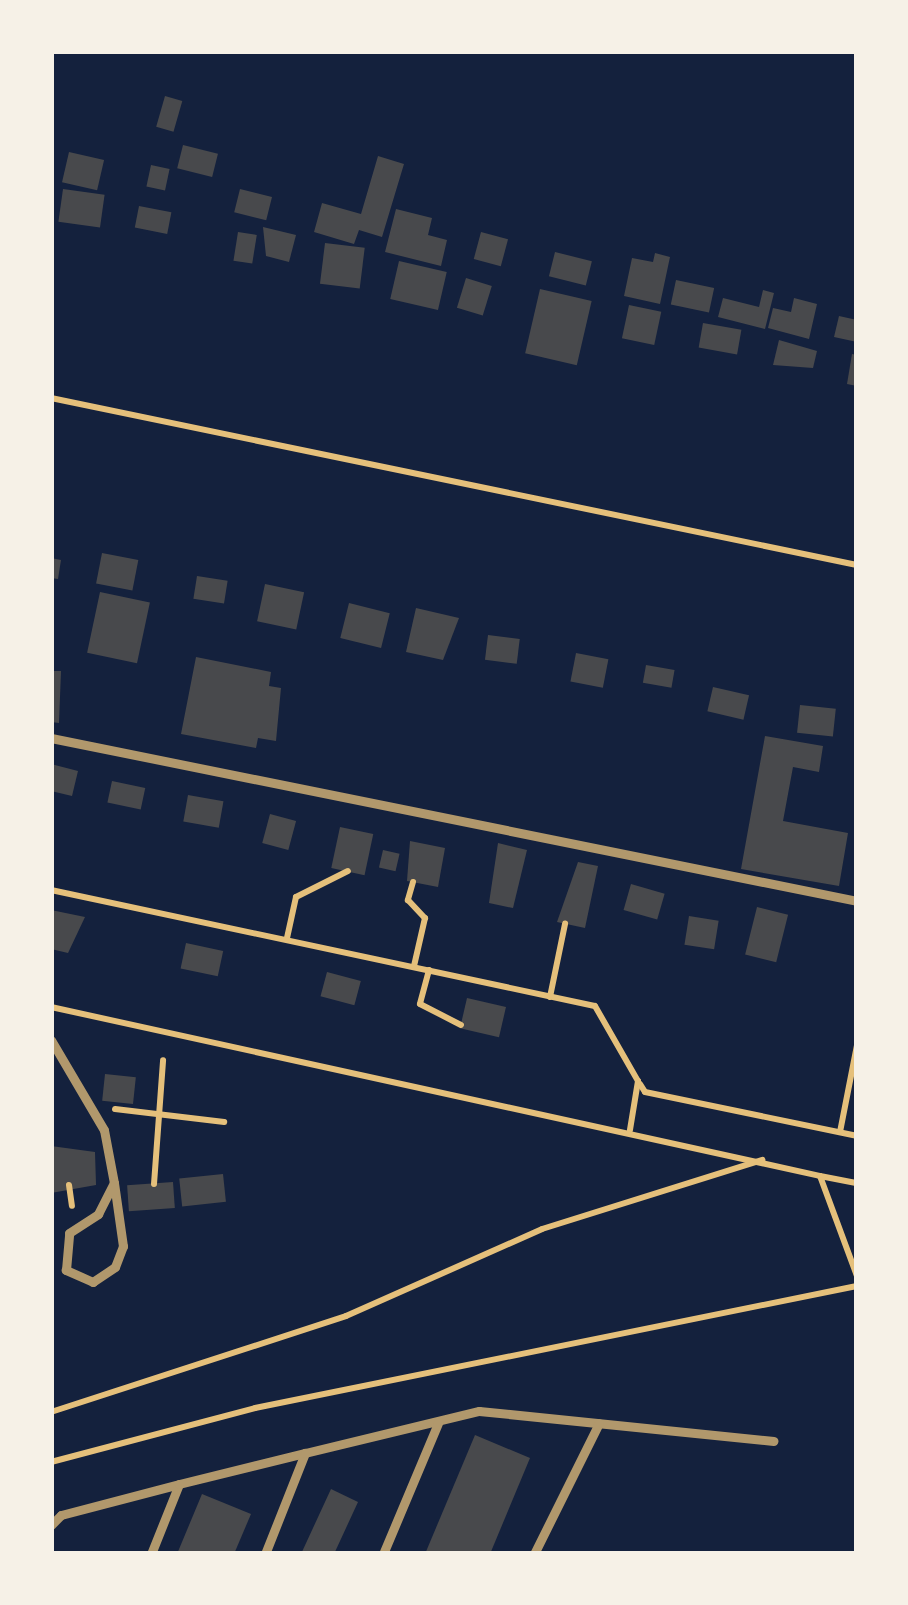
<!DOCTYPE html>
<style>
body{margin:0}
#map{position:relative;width:908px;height:1605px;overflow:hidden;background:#14213d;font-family:Rubik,sans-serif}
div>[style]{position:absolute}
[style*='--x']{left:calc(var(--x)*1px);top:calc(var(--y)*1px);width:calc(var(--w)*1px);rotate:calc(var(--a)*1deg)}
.building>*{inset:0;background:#48494c;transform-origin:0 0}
.path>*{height:6px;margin:-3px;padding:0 3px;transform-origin:3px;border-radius:3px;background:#e5c07b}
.service>*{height:9px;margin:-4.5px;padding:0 4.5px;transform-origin:4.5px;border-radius:4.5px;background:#b1986c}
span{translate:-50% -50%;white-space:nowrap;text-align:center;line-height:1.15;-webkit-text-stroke:12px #f6f1e7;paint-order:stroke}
.frame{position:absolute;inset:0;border:54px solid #f6f1e7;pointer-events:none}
</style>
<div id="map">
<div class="building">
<div style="left:165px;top:96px;width:18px;height:32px;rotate:16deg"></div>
<div style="left:183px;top:145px;width:36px;height:24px;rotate:14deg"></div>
<div style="left:69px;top:152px;width:36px;height:31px;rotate:13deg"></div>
<div style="clip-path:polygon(378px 156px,404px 164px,382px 237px,359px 230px,354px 244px,314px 232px,322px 203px,361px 214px)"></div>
<div style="left:151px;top:165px;width:19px;height:22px;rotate:12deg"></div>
<div style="left:63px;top:189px;width:42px;height:33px;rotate:8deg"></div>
<div style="left:240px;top:189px;width:33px;height:24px;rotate:14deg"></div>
<div style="left:139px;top:206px;width:33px;height:22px;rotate:11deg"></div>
<div style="clip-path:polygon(396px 209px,432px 218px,428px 235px,447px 240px,441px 266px,385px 252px)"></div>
<div style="clip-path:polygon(263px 227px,296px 235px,289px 262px,266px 256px)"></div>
<div style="left:238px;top:232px;width:19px;height:29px;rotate:9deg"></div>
<div style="left:481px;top:232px;width:28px;height:28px;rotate:15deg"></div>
<div style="left:325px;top:243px;width:40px;height:41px;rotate:7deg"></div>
<div style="left:555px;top:252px;width:38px;height:25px;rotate:14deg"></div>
<div style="clip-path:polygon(655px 253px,670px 257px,660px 304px,624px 296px,632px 258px,653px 262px)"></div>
<div style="left:399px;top:261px;width:49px;height:39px;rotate:13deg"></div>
<div style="left:466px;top:278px;width:27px;height:31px;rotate:17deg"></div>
<div style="left:676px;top:280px;width:39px;height:25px;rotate:12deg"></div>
<div style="left:540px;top:289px;width:53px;height:66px;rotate:13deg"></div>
<div style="clip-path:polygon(763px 290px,774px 293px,765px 329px,718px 317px,723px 298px,759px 307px)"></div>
<div style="clip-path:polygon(794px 298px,817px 304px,809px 339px,768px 328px,773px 308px,791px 312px)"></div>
<div style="left:629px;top:305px;width:33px;height:34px;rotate:12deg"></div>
<div style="clip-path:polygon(839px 316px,857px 320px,857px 342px,834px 337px)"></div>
<div style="left:703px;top:323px;width:39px;height:25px;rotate:10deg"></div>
<div style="clip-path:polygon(779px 340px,817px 351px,813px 368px,773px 365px)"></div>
<div style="clip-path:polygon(852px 354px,857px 355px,857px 386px,847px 384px)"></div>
<div style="left:102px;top:553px;width:37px;height:31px;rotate:11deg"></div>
<div style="clip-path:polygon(51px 558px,61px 560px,58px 579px,51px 578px)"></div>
<div style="left:197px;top:576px;width:31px;height:23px;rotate:9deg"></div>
<div style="left:265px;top:584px;width:40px;height:38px;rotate:12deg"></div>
<div style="left:100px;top:592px;width:51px;height:62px;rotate:12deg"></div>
<div style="left:349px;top:603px;width:42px;height:36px;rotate:14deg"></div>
<div style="clip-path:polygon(416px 608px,459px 618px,443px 660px,406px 652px)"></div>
<div style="left:488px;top:635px;width:32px;height:25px;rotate:7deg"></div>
<div style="left:576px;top:653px;width:33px;height:29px;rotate:11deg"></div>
<div style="clip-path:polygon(196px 657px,271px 672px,269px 686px,281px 688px,276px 741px,258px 738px,256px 748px,181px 734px)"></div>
<div style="left:646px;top:665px;width:29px;height:18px;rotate:10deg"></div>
<div style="clip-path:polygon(51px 671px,61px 671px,59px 723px,51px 722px)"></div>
<div style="left:713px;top:687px;width:37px;height:25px;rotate:13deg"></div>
<div style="left:800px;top:705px;width:36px;height:28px;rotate:6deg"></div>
<div style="clip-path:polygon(765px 736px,823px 746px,819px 772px,793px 767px,783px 821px,848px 833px,839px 886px,741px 869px)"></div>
<div style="clip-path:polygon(51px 764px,78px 771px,72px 796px,51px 791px)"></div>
<div style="left:112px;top:781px;width:34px;height:22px;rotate:12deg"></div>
<div style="left:188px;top:795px;width:36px;height:27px;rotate:10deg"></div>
<div style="left:270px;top:814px;width:27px;height:30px;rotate:15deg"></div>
<div style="left:340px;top:827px;width:34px;height:42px;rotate:12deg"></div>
<div style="clip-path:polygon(410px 841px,445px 848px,438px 887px,407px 881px)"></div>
<div style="clip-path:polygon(498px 843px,527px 850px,513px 908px,489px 903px)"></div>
<div style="left:383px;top:850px;width:17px;height:18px;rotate:13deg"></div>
<div style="clip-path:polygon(578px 862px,598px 866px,585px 928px,557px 922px)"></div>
<div style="left:631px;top:884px;width:35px;height:27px;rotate:16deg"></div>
<div style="left:757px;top:907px;width:32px;height:49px;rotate:14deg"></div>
<div style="clip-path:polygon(51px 910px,85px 917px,68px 953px,51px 949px)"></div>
<div style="left:689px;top:916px;width:30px;height:29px;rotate:9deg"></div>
<div style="left:186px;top:943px;width:38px;height:26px;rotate:12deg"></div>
<div style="left:327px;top:972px;width:35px;height:25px;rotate:15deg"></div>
<div style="left:467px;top:998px;width:40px;height:31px;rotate:13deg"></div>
<div style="left:105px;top:1074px;width:31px;height:27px;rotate:6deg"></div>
<div style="clip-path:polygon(51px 1146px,95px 1152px,96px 1185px,51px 1193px)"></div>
<div style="left:223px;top:1174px;width:28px;height:44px;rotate:84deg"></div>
<div style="left:173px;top:1182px;width:26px;height:46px;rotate:86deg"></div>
<div style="clip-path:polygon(475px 1435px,530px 1458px,490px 1554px,425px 1554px)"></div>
<div style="clip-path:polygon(331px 1489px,358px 1502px,334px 1554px,301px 1554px)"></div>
<div style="clip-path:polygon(202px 1494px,251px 1514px,234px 1554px,177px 1554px)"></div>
</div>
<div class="path">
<div style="--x:51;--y:398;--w:823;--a:11.71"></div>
<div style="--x:413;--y:882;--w:19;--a:106"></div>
<div style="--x:408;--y:900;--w:25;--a:47"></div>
<div style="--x:425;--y:918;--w:49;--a:102.9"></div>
<div style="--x:51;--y:890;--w:556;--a:12.04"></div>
<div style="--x:595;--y:1006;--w:86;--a:60.2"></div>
<div style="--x:638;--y:1081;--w:50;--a:99.3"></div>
<div style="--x:287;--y:938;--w:42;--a:-77.6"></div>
<div style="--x:296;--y:897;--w:58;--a:-26.6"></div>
<div style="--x:429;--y:970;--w:35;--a:105"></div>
<div style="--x:420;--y:1004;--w:46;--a:27.1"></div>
<div style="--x:550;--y:997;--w:75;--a:-78.4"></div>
<div style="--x:51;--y:1007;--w:787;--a:12.39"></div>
<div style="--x:820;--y:1176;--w:107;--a:69.7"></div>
<div style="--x:640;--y:1084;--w:9;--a:58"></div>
<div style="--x:645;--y:1092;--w:217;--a:11.7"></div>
<div style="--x:115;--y:1109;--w:110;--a:6.8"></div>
<div style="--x:840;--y:1132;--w:89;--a:-78.9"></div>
<div style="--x:820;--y:1176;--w:38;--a:11"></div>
<div style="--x:154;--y:1184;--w:124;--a:-85.8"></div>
<div style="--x:69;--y:1185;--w:21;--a:82"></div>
<div style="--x:51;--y:1412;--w:310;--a:-18"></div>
<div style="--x:346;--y:1316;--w:214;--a:-23.9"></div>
<div style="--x:542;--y:1229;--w:231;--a:-17.4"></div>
<div style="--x:51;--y:1462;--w:211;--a:-14.8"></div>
<div style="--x:255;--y:1408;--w:614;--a:-11.46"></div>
</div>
<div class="service">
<div style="--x:51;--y:738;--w:822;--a:11.43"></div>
<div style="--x:51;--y:1040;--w:104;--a:59.5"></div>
<div style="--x:104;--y:1130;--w:54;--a:79.3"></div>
<div style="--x:114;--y:1183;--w:64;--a:81.9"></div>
<div style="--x:123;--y:1246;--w:22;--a:111"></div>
<div style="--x:115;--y:1267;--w:27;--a:146"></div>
<div style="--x:93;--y:1282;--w:30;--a:-156"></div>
<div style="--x:66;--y:1270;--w:37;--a:-85"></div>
<div style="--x:69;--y:1233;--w:35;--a:-33"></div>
<div style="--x:98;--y:1214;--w:35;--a:-63"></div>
<div style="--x:51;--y:1525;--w:14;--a:-45"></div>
<div style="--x:61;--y:1515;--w:122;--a:-14.7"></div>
<div style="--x:151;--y:1554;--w:75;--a:-68.2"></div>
<div style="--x:179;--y:1484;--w:130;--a:-13.8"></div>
<div style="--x:265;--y:1554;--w:109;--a:-68.4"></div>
<div style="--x:305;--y:1453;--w:179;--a:-13.6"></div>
<div style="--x:479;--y:1411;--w:296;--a:5.8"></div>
<div style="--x:383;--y:1554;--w:144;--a:-67.2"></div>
<div style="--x:534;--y:1554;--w:146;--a:-63.6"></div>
</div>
<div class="frame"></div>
</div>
